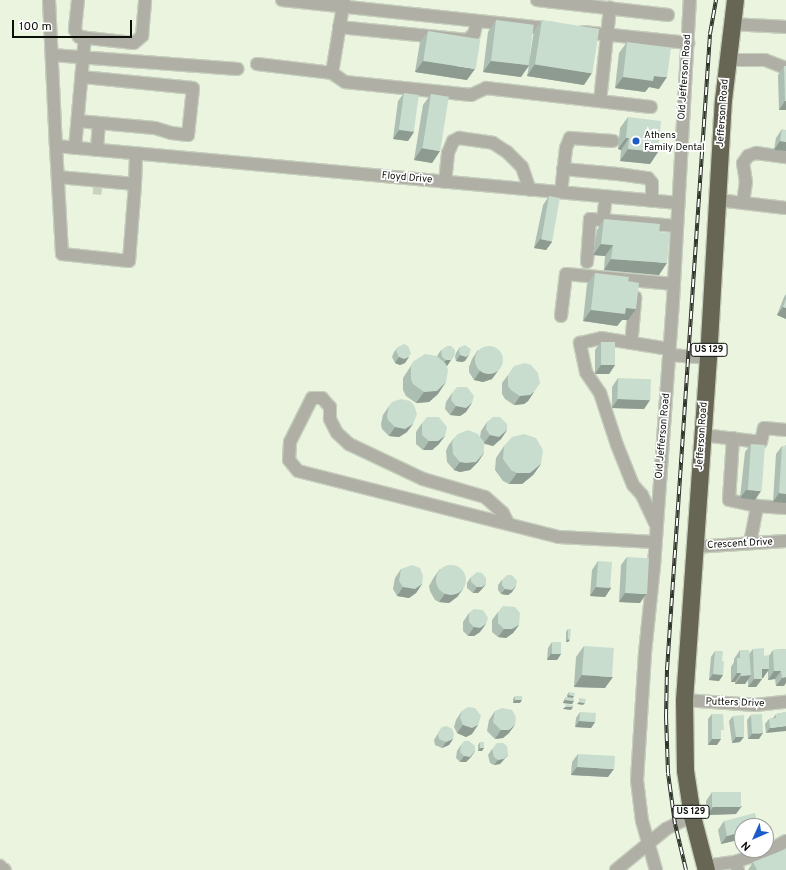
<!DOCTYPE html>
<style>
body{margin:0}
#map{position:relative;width:786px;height:870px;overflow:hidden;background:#eaf4df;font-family:Overpass,sans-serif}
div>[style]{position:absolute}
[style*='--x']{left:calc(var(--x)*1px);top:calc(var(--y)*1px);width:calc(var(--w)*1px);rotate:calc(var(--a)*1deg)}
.minor-tunnel>*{height:12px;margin-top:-6px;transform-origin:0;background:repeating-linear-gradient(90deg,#c9d2bf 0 12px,transparent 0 18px)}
.roads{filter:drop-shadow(1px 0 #c6cfbd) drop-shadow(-1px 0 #c6cfbd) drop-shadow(0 1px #c6cfbd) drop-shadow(0 -1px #c6cfbd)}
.minor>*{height:12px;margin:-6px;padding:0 6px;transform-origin:6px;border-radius:6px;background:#b0afa6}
.highway>*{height:17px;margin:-8.5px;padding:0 8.5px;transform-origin:8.5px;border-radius:8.5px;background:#676553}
.rail>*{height:4px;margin-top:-2px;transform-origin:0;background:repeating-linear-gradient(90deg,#fff 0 8px,#2f342b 0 16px);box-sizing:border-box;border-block:1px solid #2f342b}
.wall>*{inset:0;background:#adbeb2}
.shaded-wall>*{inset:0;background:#8d9b91}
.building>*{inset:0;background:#c9ddcf;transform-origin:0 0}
.round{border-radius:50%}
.dots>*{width:11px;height:11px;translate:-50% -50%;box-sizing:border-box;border:2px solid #fff;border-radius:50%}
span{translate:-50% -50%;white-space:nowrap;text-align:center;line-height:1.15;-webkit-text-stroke:3.5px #fff;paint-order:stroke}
.shield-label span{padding:1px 3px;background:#fff;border:1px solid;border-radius:3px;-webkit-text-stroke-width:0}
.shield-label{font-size:9px;color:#0b0f08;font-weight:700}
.street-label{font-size:10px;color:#0b0f08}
.poi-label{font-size:10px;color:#0b0f08}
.left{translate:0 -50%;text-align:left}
.north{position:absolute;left:734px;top:818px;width:40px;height:40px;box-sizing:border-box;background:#fff;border:1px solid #9d9f9c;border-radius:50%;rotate:225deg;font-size:11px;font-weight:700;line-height:16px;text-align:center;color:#0b0f08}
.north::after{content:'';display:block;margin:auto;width:14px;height:18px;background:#1c5cc8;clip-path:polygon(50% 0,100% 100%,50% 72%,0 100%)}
.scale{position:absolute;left:12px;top:20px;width:120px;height:18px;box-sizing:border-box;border:2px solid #0b0f08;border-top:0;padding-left:5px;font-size:12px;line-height:14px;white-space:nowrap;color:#0b0f08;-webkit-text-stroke:3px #fff;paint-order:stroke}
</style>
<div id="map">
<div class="minor-tunnel">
<div style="--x:93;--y:188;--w:9;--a:6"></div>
</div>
<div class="roads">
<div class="minor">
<div style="--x:49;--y:0;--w:146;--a:87.3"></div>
<div style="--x:56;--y:146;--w:625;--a:5.24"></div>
<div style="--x:78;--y:0;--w:30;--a:96"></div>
<div style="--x:75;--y:30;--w:8;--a:60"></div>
<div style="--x:79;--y:37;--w:55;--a:6.2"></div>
<div style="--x:134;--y:43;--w:11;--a:-41"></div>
<div style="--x:142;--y:36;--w:36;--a:-85"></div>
<div style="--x:282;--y:0;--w:273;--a:6.1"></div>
<div style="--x:537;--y:0;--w:132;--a:6.5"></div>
<div style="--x:731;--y:24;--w:55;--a:3.1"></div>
<div style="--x:339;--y:27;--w:129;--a:5.8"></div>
<div style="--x:467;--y:40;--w:9;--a:-41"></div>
<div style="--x:474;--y:34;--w:13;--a:-77"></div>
<div style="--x:583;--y:32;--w:106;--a:6"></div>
<div style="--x:52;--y:55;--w:186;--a:4.3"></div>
<div style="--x:728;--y:60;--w:37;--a:0"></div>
<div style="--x:765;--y:60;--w:22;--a:21"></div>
<div style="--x:257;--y:64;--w:76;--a:6.8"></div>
<div style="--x:332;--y:73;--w:16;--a:35"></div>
<div style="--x:345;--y:82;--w:127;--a:5.9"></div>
<div style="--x:471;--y:95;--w:17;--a:-25"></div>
<div style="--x:486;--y:88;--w:166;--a:6.6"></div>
<div style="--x:332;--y:73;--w:74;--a:-80.7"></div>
<div style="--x:600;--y:101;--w:94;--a:-83.9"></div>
<div style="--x:78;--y:121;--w:77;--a:5.2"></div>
<div style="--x:155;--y:128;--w:17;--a:17"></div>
<div style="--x:171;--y:133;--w:17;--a:7"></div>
<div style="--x:188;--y:135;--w:47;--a:-83.9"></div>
<div style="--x:193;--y:88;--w:112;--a:-174.3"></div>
<div style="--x:56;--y:146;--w:108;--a:86.8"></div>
<div style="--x:62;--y:254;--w:67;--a:6"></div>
<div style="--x:129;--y:261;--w:77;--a:-85.5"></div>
<div style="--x:135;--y:184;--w:30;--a:-88"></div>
<div style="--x:75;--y:148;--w:111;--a:-84.9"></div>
<div style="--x:97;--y:150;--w:27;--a:-86"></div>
<div style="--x:563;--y:169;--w:55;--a:5.2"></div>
<div style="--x:618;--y:174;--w:30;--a:8"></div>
<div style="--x:648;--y:178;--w:6;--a:51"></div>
<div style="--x:652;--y:183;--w:18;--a:90"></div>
<div style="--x:58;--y:177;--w:77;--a:5.2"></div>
<div style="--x:445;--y:182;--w:29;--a:-84"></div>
<div style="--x:448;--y:153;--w:13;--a:-67"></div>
<div style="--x:453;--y:141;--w:7;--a:-27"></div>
<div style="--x:459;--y:138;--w:34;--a:8"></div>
<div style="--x:493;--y:143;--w:17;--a:33"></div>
<div style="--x:507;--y:152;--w:21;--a:45"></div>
<div style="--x:522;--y:167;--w:24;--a:71"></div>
<div style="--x:561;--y:192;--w:44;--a:-83.5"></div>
<div style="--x:566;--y:148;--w:11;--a:-68"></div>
<div style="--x:570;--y:138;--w:43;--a:4"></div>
<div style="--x:718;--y:200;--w:68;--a:6.7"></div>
<div style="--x:743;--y:203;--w:21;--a:-82"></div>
<div style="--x:746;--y:182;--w:19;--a:-99"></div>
<div style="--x:743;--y:163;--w:9;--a:-54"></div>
<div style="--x:748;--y:156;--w:9;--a:-21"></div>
<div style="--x:756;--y:153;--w:30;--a:8"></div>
<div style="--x:603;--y:220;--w:23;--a:-83"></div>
<div style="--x:587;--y:262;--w:43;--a:-86"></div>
<div style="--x:590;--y:219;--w:87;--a:4.6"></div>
<div style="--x:561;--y:316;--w:42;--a:-83.2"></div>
<div style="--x:566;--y:274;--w:108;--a:5.3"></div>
<div style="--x:632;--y:335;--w:38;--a:-85"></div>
<div style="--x:669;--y:355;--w:39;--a:4"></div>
<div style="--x:703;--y:435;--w:58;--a:6.9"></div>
<div style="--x:761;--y:442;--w:14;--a:-78"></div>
<div style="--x:764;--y:428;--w:22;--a:5"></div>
<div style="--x:733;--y:438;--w:62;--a:93.7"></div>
<div style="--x:729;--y:500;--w:29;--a:12"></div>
<div style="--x:508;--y:523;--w:11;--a:-117"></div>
<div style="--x:503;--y:513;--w:24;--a:-138"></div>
<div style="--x:485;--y:497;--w:65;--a:-163.8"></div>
<div style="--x:423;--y:479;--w:82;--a:-154.7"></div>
<div style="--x:349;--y:444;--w:16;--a:-137"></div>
<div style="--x:337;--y:433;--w:16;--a:-117"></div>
<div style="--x:330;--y:419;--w:12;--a:-90"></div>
<div style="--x:330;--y:407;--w:12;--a:-132"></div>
<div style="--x:322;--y:398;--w:10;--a:180"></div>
<div style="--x:312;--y:398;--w:49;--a:116.6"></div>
<div style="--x:290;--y:442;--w:18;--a:93"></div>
<div style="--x:289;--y:460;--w:14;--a:51"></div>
<div style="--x:298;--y:471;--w:269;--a:14.2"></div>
<div style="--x:559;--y:537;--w:96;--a:3"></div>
<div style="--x:655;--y:523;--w:31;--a:-115"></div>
<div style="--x:642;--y:495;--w:13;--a:-132"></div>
<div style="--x:633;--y:485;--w:43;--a:-111.8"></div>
<div style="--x:617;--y:445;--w:55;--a:-108.1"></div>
<div style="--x:600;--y:393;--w:25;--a:-124"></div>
<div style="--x:586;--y:372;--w:30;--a:-102"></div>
<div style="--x:580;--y:343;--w:22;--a:-13"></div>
<div style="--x:601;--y:338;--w:69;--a:9.2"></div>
<div style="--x:750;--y:543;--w:38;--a:-79"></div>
<div style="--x:757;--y:506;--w:29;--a:4"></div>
<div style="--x:694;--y:547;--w:92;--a:-3.7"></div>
<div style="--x:684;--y:700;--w:71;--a:4"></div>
<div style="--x:755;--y:705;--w:31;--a:-6"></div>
<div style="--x:735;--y:862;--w:39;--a:-19"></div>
<div style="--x:772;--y:849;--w:16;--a:-30"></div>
<div style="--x:0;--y:866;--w:6;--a:39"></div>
<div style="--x:705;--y:866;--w:30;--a:-8"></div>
<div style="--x:735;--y:862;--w:9;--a:69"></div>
<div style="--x:616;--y:870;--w:65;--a:-39.4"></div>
<div style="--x:666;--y:829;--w:29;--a:-27"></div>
<div style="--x:656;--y:870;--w:51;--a:-105.9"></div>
<div style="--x:642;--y:821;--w:41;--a:-97"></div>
<div style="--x:637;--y:780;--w:127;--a:-86.4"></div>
<div style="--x:645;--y:653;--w:87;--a:-84.1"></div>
<div style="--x:654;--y:566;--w:266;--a:-85.9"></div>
<div style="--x:673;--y:301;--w:301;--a:-86.8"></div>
</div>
<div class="highway">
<div style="--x:706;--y:870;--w:56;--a:-104.5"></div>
<div style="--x:692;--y:816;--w:47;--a:-98.7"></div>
<div style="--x:685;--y:770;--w:70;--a:-90.8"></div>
<div style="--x:684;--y:700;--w:343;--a:-86"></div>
<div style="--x:708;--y:358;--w:258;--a:-86.7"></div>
<div style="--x:723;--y:100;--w:101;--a:-83.2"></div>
</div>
</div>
<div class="rail">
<div style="--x:686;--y:870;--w:47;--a:-103.4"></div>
<div style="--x:675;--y:824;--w:51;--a:-97.8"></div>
<div style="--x:668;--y:773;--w:56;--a:-92"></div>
<div style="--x:666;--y:717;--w:47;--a:-88.8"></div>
<div style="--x:667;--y:670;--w:637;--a:-86.13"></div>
<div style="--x:710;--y:34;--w:35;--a:-80"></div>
</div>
<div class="wall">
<div style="clip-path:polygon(496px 20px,530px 56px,534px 31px,542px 20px,584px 85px,527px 76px,529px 66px,521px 77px,483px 72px,488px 32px)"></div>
<div style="clip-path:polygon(428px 31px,467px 80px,415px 72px,420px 42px)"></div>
<div style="clip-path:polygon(627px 42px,659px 89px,649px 87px,645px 92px,615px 88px,619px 53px)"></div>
<div style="clip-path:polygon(784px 66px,786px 66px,786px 110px,779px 110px,778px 75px)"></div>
<div style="clip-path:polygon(404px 93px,414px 132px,408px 141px,393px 139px,398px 101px)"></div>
<div style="clip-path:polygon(431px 94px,440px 151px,432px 163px,414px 160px,423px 105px)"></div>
<div style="clip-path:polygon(628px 117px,658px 152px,650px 164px,620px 161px,621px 150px,618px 149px,620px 128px)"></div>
<div style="clip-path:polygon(782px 129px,786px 151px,774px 150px,776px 138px)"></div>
<div style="clip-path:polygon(549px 196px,552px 242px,546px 250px,534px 248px,543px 205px)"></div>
<div style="clip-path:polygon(604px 219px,659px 232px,659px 275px,604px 270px,605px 256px,593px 255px,597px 230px)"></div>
<div style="clip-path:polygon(595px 273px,628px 281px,636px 309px,628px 320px,622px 320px,617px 326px,583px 321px,587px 284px)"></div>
<div style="clip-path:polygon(786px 294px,786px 319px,777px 315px,784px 297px)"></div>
<div style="clip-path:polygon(601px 342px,615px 365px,609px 374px,595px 374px,595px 350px)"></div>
<div style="clip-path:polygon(398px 347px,405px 363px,400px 365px,395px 363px,392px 357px,394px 352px)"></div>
<div style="clip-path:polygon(460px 347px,465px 361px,462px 362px,456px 361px,455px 357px,456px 353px)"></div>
<div style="clip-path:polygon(441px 350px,451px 360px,447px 366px,438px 394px,429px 402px,416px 403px,406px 396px,403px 390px,403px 378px,414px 361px,437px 356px)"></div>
<div style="clip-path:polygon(478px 350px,492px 379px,483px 382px,474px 380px,469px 372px,469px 367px,472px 359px)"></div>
<div style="clip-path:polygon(508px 375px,534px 392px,528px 401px,524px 404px,514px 405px,505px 399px,502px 394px,502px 383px)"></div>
<div style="clip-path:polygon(618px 378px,650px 400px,644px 409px,612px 408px,612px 387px)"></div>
<div style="clip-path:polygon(452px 393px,466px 412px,460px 416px,450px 415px,445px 409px,446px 402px)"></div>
<div style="clip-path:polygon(389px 406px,407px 432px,399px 437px,389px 436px,382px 429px,381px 424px,383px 415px)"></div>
<div style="clip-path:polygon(487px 422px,507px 430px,501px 439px,493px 446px,484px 444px,484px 453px,478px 462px,470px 470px,460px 472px,454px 470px,447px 462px,446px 451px,448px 446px,454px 438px,480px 437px,481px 431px)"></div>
<div style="clip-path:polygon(422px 423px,439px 444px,432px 450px,423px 450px,416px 444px,416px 432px)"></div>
<div style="clip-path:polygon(751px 444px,755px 500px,740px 498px,745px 452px)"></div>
<div style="clip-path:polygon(786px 445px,786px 503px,773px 502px,776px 454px,782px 446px,785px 446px)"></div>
<div style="clip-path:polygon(504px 446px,541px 464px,533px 475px,522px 484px,509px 484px,503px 481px,495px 470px,496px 458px)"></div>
<div style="clip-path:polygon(627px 557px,640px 603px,619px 602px,621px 565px)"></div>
<div style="clip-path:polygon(598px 561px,611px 588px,605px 597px,590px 596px,592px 570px)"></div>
<div style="clip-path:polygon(401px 569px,422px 584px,416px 593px,409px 598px,397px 596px,393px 589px,395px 578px)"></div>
<div style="clip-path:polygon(440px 569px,463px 589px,457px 597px,449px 603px,439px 602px,435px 600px,430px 591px,429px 586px,434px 577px)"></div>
<div style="clip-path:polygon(471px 577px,482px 589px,478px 593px,473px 593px,467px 588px,467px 583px)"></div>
<div style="clip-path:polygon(502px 580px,516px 586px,512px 592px,508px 595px,501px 594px,498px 590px,498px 585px)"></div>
<div style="clip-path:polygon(498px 612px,519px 625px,513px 633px,506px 638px,498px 637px,492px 632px,492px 620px)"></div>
<div style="clip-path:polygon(469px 613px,480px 632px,474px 636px,468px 636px,463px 631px,463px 622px)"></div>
<div style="clip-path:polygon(568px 629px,568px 642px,566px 642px,566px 632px)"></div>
<div style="clip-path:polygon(552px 642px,561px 654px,557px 660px,547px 660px,548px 648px)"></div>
<div style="clip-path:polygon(584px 646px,605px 688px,574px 687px,576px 657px)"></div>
<div style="clip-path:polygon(753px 649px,764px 656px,769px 656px,773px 650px,786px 649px,784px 686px,776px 686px,775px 679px,768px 680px,768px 671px,756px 687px,748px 687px,748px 680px,745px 684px,735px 684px,735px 682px,731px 682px,731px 667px,734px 662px,734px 659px,740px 650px,749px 654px)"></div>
<div style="clip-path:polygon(715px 651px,722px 661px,723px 675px,719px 681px,709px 680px,711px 657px)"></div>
<div style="clip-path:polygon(569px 692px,573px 698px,572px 704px,563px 703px,564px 700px,566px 697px,567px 698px,567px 695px)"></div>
<div style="clip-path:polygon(515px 696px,520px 703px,513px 703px,513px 699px)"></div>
<div style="clip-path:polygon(462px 711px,472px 734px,466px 737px,457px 733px,454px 727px,456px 720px)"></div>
<div style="clip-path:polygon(495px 711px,509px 733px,503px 738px,495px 739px,487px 731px,489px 720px)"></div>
<div style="clip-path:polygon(580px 712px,595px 722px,591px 728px,575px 727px,576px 718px)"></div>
<div style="clip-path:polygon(786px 712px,766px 733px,765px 724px,769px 719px,773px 718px,776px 714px)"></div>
<div style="clip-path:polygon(712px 714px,717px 745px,708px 745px,708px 719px)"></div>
<div style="clip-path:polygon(751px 715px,759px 739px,748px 739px,747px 720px)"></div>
<div style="clip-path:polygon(733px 716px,740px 742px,732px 743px,729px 721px)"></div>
<div style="clip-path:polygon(442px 727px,453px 739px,449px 745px,442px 748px,435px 745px,434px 740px)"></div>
<div style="clip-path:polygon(480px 742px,482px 751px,478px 751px,478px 745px)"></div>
<div style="clip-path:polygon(461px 745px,475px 751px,471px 757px,466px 762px,460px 762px,456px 758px,457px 751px)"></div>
<div style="clip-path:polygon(492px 749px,508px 755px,500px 764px,494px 765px,490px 763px,488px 755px)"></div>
<div style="clip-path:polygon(578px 754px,608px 777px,571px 775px,572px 762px)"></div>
<div style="clip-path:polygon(712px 792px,736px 814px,707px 815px,706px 801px)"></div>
<div style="clip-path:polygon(724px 821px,742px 826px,742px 839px,721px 844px,718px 830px)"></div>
<div style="clip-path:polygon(753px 862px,786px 870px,748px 870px)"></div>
</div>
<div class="shaded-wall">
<div style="clip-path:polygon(423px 61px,475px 69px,467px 80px,415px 72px)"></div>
<div style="clip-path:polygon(491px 61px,529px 65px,521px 77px,483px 72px)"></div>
<div style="clip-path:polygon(535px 64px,592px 73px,584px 85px,527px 76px)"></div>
<div style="clip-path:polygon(654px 76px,667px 77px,659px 89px,649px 87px,645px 92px,615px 88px,623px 77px)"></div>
<div style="clip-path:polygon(785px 101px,786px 101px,786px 110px,779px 110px)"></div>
<div style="clip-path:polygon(399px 130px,414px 132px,408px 141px,393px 139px)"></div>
<div style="clip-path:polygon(626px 138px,629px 138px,621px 150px,618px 149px)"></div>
<div style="clip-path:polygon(780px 141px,786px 142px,786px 151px,774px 150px)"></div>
<div style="clip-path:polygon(422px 148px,440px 151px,432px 163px,414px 160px)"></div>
<div style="clip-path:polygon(628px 149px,658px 152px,650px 164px,620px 161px)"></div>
<div style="clip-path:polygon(540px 239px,552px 242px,546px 250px,534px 248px)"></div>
<div style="clip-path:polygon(601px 244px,613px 245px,605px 256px,593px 255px)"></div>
<div style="clip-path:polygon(611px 259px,667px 263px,659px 275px,604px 270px)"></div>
<div style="clip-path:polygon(783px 307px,786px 308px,786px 319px,777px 315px)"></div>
<div style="clip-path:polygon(626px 308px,636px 309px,628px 320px,622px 320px,617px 326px,583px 321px,591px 310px)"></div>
<div style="clip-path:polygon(455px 354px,447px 366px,442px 366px,446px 360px)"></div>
<div style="clip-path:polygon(460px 355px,469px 355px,465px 361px,462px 362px,456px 361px)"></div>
<div style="clip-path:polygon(399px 357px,409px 357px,405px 363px,400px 365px,395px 363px)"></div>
<div style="clip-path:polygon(601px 365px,615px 365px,609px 374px,595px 374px)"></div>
<div style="clip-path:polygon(480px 371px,498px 371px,492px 379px,483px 382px,474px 380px)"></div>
<div style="clip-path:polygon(446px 382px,438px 394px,429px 402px,416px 403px,424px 392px)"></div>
<div style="clip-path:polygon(534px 392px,528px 401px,524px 404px,514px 405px,520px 396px)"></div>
<div style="clip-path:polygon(618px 399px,650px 400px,644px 409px,612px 408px)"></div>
<div style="clip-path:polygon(472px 403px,466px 412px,460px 416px,450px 415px,456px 406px)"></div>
<div style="clip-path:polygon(413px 424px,407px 432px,399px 437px,389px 436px,395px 427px)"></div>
<div style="clip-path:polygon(507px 430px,501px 439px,493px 446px,484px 443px,490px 435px)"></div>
<div style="clip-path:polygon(445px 436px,439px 444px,432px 450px,423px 450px,429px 441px)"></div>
<div style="clip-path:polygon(484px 453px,478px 462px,470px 470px,460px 472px,454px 470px,460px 462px)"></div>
<div style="clip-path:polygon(541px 464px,533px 475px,522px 484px,509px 484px,517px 473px)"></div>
<div style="clip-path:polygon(746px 490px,761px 491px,755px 500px,740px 498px)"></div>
<div style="clip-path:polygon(779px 493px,786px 494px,786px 503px,773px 502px)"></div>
<div style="clip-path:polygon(422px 584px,416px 593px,409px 598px,397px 596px,403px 587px)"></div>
<div style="clip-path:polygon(486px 584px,482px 589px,478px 593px,473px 593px,477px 587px)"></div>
<div style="clip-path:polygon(516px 586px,512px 592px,508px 595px,501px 594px,505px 589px)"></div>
<div style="clip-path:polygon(596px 587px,611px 588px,605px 597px,590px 596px)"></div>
<div style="clip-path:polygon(463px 589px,457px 597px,449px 603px,439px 602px,445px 594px)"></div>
<div style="clip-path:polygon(625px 593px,646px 594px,640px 603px,619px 602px)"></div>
<div style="clip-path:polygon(486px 624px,480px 632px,474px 636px,468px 636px,474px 627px)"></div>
<div style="clip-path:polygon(519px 625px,513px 633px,506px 638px,498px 637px,504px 629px)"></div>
<div style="clip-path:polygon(568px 639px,570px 640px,568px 642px,566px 642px)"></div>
<div style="clip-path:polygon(551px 654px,561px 654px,557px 660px,547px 660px)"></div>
<div style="clip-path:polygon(762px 669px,769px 669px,763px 678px,756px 678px)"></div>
<div style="clip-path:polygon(774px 671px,781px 671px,775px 679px,768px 680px)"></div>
<div style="clip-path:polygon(737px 673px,741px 673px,735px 682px,731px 682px)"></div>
<div style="clip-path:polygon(713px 674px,723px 675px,719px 681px,709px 680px)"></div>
<div style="clip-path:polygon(582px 675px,613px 677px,605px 688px,574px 687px)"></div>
<div style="clip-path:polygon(751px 675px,745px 684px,735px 684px,741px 676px)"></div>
<div style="clip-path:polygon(786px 677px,786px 683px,784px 686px,776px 686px,782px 678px)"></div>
<div style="clip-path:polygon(754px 679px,762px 679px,756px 687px,748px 687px)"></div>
<div style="clip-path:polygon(569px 695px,574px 696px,572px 699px,567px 698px)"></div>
<div style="clip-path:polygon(515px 700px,522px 700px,520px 703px,513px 703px)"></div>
<div style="clip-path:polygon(565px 700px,574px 701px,572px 704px,563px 703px)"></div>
<div style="clip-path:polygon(579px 702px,585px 703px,583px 705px,577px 704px)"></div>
<div style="clip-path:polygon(565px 707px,573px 707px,571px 710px,563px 709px)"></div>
<div style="clip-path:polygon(579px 721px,595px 722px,591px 728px,575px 727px)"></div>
<div style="clip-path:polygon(463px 725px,478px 725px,472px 734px,466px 737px,457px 733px)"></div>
<div style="clip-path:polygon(515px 725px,509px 733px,503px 738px,495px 739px,501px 730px)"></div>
<div style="clip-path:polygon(786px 726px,786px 731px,766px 733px,770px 728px)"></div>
<div style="clip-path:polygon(763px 733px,759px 739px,748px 739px,752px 734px)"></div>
<div style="clip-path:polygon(736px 737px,744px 737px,740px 742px,732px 743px)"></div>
<div style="clip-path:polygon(453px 739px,449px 745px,442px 748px,446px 742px)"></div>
<div style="clip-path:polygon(712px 739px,721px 739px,717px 745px,708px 745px)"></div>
<div style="clip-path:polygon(480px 748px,484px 748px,482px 751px,478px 751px)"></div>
<div style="clip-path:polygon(475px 751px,471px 757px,466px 762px,460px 762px,464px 756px)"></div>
<div style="clip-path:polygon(508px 755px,500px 764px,494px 765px,498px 760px)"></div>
<div style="clip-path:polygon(577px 767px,614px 769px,608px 777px,571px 775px)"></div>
<div style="clip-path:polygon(742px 806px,736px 814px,707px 815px,713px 807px)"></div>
<div style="clip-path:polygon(742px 832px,742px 839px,721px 844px,727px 836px)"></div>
</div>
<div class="building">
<div style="left:496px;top:20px;width:38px;height:41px;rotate:7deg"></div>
<div style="left:542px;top:20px;width:58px;height:45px;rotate:9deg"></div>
<div style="left:428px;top:31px;width:53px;height:30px;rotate:9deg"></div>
<div style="clip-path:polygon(627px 42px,671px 48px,667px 77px,654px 76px,653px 81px,623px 77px)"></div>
<div style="clip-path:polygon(784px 66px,786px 66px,786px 101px,785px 101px)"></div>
<div style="left:404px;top:93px;width:15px;height:37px;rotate:8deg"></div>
<div style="left:431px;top:94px;width:18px;height:55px;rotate:9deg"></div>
<div style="clip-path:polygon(628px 117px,661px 121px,658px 152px,628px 149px,629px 138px,626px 138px)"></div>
<div style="clip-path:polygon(782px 129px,786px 130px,786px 142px,780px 141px)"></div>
<div style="left:549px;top:196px;width:11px;height:44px;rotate:10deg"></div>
<div style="clip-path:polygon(604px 219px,660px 224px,659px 232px,670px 233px,667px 263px,611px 259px,613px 245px,601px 244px)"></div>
<div style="clip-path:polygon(595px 273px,629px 277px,628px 281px,639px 283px,636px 309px,626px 308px,625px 314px,591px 310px)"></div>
<div style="clip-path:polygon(786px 299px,786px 308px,783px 307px)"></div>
<div style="left:601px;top:342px;width:14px;height:23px"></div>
<div style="clip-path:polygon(404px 344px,408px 346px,411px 353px,409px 357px,404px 359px,399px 357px,396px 351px,398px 347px)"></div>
<div style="clip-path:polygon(465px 345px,471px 349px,469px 355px,466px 357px,460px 355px,459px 351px,460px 347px)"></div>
<div style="clip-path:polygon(447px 346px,451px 346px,455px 350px,455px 354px,451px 360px,446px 360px,442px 357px,441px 350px)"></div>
<div class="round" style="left:475px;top:346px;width:28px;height:28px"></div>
<div style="clip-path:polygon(425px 354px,437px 356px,446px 364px,448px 370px,446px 382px,437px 391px,424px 392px,413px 384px,411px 379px,411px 366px,414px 361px)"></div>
<div style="clip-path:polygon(525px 363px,531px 365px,538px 373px,540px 383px,534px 392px,530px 395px,520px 396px,511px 390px,508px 386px,508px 375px,514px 366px)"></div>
<div style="left:618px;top:378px;width:33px;height:21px;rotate:2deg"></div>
<div style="clip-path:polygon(457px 387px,467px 387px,474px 396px,472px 403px,466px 408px,456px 406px,451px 400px,452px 393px)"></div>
<div style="clip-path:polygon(401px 399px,410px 401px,414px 405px,417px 414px,413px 424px,405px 429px,395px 427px,388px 420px,387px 416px,389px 406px,392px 402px)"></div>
<div style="clip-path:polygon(427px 417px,439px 417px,447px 427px,445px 436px,438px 441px,429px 441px,422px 435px,422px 423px)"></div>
<div style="clip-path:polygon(493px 417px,500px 417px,507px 424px,507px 430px,499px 437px,490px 435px,486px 429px,487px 422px)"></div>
<div style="clip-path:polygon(468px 430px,478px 434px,484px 442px,484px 453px,476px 462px,466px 463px,460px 462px,453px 454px,452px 443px,454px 438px,458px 434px)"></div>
<div style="clip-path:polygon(524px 434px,536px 438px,543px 450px,541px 464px,530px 473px,517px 473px,511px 470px,503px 459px,504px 446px,512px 437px)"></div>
<div style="left:751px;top:444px;width:14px;height:46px;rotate:4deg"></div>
<div style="clip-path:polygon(782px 446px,786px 446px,786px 494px,779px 493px)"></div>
<div style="left:627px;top:557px;width:22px;height:36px;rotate:3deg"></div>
<div style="left:598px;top:561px;width:14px;height:26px;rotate:4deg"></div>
<div style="clip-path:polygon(412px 565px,420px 568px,423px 576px,422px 584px,415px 589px,403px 587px,399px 581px,401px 569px)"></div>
<div class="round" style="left:436px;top:565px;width:30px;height:30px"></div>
<div style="clip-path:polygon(477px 572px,482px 573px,486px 578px,486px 584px,482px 587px,477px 587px,471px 582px,471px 577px)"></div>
<div style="clip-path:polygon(507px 575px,512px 575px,517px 581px,516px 586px,512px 590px,505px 589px,502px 585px,502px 580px)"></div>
<div style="clip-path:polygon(503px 606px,515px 607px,520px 613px,519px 625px,512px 629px,504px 629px,498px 623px,498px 612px)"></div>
<div style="clip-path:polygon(474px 609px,483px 610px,488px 618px,486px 624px,480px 628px,474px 627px,469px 622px,469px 613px)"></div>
<div style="clip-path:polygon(568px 629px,571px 629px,570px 640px,568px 639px)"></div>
<div style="left:552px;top:642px;width:9px;height:12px"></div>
<div style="left:584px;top:646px;width:30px;height:29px;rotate:4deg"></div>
<div style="clip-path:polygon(764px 648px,764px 656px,769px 655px,769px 669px,762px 669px,762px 679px,754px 679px,753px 649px)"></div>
<div style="clip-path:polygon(786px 649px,786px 677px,782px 678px,781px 671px,774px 671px,773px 650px)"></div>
<div style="clip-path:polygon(740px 650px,749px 650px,751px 675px,741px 676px,741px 673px,737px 673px,737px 658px,740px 658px)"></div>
<div style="clip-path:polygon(715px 651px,723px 651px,722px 661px,724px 661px,723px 675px,713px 674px)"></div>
<div style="clip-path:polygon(569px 692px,575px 693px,574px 696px,569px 695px)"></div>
<div style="left:515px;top:696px;width:7px;height:4px"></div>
<div style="clip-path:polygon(566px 697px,574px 698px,574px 701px,565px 700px)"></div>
<div style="clip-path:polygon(579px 698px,586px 699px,585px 703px,579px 702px)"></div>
<div style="clip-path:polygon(566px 704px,573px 705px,573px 707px,565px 707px)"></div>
<div style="clip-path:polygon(468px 707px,475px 708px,481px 716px,478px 725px,472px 728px,463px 725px,460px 718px,462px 711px)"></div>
<div style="clip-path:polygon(502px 708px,512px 710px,516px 717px,515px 725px,509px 730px,501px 730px,493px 722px,495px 711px)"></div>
<div style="left:580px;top:712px;width:16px;height:9px;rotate:4deg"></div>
<div style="clip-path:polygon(786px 712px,786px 726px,770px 728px,769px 719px,776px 718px,776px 714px)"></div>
<div style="clip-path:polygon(712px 714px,723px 714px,724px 730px,721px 730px,721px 739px,712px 739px)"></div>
<div style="left:762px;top:714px;width:19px;height:11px;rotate:87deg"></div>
<div style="clip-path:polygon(744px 715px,744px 737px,736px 737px,733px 716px)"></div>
<div style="clip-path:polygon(447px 726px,452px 729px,454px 734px,453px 739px,446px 742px,439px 739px,438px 734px,442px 727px)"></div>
<div style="clip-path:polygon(464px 741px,469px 741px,475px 746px,475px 751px,470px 757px,464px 756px,460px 752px,461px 745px)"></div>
<div style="left:480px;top:742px;width:4px;height:6px"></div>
<div style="clip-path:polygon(497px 743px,503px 743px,507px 746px,508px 755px,504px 759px,498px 760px,494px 757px,492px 749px)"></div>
<div style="left:578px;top:754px;width:37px;height:13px;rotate:3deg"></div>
<div style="left:712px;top:792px;width:29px;height:15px"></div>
<div style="clip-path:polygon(755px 813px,758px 826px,742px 826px,742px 832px,727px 836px,724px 821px)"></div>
<div style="clip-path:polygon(786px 849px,786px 870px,757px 870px,753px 862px)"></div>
</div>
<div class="dots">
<div style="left:636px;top:141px;background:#1c5cc8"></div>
</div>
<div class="shield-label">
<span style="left:709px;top:350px">US 129</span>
<span style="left:691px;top:812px">US 129</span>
</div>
<div class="street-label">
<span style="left:685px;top:77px;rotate:-86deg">Old Jefferson Road</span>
<span style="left:723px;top:113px;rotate:-86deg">Jefferson Road</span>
<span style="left:407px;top:178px;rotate:5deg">Floyd Drive</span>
<span style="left:663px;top:436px;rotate:-85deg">Old Jefferson Road</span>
<span style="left:702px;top:436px;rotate:-86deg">Jefferson Road</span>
<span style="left:740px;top:544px;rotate:-3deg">Crescent Drive</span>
<span style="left:735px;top:703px;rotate:2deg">Putters Drive</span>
</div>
<div class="poi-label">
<span class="left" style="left:644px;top:141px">Athens<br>Family Dental</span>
</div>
<div class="north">N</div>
<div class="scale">100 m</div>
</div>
